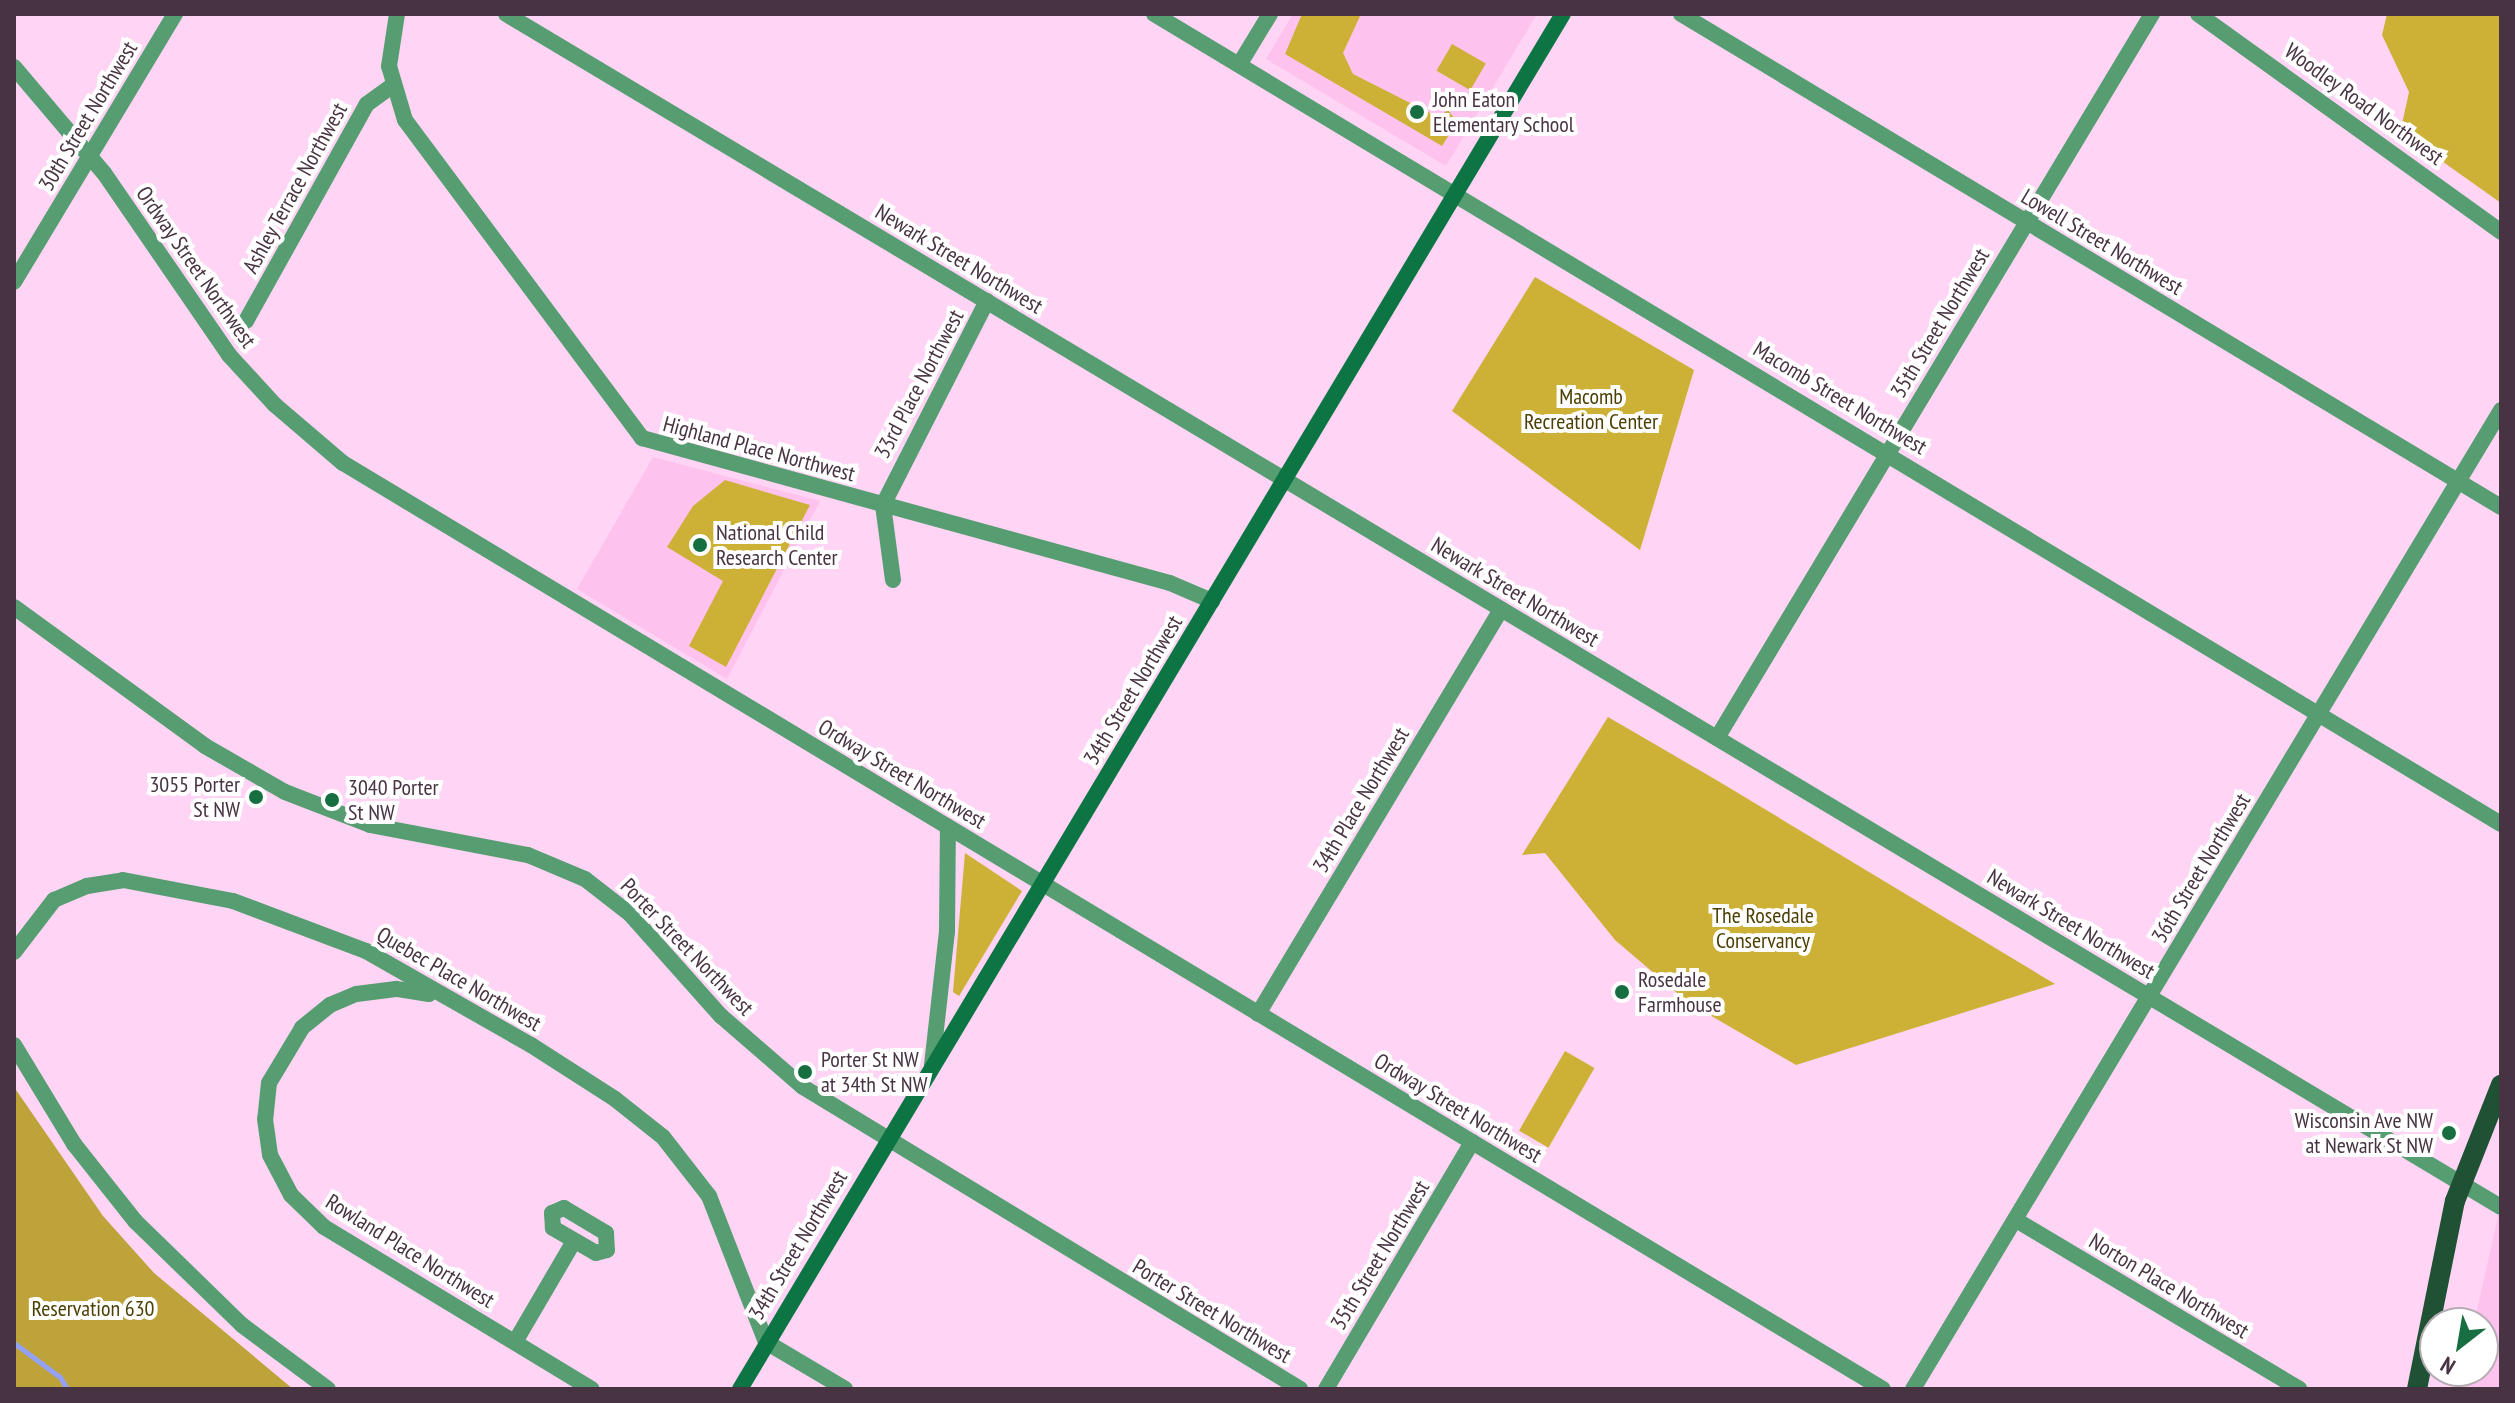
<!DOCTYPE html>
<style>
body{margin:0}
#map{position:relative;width:2515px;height:1403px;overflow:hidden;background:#ffd4f4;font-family:"PT Sans Narrow",sans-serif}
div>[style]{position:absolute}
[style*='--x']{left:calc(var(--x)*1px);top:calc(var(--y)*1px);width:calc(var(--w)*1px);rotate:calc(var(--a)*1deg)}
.built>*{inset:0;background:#fec2ef}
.green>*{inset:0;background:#cdb137;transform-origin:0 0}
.forest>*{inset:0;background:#bda33a}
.stream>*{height:5px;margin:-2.5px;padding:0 2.5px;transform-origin:2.5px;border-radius:2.5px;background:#93a2f8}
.minor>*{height:16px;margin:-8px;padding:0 8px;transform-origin:8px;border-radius:8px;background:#579d72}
.tertiary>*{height:16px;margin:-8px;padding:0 8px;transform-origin:8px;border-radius:8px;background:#579d72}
.secondary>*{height:16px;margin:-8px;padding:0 8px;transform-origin:8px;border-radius:8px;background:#0d7544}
.primary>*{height:20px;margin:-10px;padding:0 10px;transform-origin:10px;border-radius:10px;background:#1f5134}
.dots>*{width:22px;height:22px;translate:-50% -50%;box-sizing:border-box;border:4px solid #fff;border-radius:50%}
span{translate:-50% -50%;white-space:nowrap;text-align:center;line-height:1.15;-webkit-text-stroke:8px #fff;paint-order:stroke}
.poi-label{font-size:22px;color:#483343}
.left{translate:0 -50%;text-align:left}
.right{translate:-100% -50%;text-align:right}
.street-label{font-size:22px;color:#483343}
.park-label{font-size:22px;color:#4c3f03}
.frame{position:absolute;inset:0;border:16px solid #483343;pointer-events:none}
.north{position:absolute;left:2419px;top:1307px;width:80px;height:80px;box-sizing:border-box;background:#fff;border:2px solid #b6adb4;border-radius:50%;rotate:211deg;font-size:22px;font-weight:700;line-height:32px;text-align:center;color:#483343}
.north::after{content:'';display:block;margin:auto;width:28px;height:36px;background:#166e41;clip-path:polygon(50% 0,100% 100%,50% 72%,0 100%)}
</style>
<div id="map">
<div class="built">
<div style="clip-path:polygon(1293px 14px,1537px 14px,1446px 166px,1266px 59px)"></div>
<div style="clip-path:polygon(653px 457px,820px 501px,727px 679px,577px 589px)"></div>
<div style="clip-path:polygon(2501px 1203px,2501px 1389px,2461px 1389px,2465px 1371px,2483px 1371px,2483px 1323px,2474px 1323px)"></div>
</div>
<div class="green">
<div style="clip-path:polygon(1302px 14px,1361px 14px,1343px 53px,1353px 74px,1438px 117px,1448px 110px,1457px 122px,1442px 146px,1285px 54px)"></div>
<div style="clip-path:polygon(2387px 14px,2501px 14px,2501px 203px,2405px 135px,2402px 124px,2409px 92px,2382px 35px)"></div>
<div style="left:1452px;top:44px;width:39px;height:31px;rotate:30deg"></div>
<div style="clip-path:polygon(1535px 277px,1694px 370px,1640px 550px,1452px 411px)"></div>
<div style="clip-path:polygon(725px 480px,810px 505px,726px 667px,689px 646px,723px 581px,667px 547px,693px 506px)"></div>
<div style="clip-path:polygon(1608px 717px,1718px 781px,2055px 984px,1796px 1065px,1689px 1003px,1615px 940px,1545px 853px,1522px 855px)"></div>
<div style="clip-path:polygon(965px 853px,1022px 891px,959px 996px,953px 992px)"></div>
<div style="left:1565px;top:1051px;width:34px;height:92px;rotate:30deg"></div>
</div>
<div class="forest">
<div style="clip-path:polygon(14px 1087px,103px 1216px,154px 1273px,293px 1389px,14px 1389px)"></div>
</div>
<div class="stream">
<div style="--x:14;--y:1343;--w:57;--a:36.5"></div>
<div style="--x:60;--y:1377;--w:14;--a:60"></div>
</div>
<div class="minor">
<div style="--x:397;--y:14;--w:53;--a:98.7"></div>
<div style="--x:389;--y:66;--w:56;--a:73.5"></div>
<div style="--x:405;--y:120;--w:397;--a:53.3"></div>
<div style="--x:642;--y:438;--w:548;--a:15.36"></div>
<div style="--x:1170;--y:583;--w:46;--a:23.2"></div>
<div style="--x:506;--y:14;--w:2324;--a:30.88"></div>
<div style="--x:1681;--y:14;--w:957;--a:31.02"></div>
<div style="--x:2198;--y:14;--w:373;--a:35.7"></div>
<div style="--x:1239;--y:65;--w:60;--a:-58.7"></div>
<div style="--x:14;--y:67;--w:139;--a:49.7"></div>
<div style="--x:104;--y:173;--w:221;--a:55.5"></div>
<div style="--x:229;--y:355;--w:68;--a:47.4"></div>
<div style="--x:275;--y:405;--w:89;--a:40.5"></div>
<div style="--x:343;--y:463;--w:1797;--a:31.02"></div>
<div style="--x:14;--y:282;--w:313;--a:-59"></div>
<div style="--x:246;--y:321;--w:248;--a:-60.9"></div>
<div style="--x:367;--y:104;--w:31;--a:-36"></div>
<div style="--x:893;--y:580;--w:76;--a:-97.6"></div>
<div style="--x:883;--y:505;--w:229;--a:-63"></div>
<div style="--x:1717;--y:738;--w:845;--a:-59"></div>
<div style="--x:14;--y:952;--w:66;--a:-52.4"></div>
<div style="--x:54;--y:900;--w:36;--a:-23"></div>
<div style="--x:87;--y:886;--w:36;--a:-9"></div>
<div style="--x:123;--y:880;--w:112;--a:10.8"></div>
<div style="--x:233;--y:901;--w:142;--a:20.6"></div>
<div style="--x:366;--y:951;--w:190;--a:29.7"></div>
<div style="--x:531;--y:1045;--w:100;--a:32.7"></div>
<div style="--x:615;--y:1099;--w:61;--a:38.4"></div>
<div style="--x:663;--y:1137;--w:75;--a:52.1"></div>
<div style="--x:709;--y:1196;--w:157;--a:68.7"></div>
<div style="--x:766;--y:1342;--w:92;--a:30.7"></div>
<div style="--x:429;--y:994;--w:33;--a:-171"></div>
<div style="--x:396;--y:989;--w:40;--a:172.9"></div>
<div style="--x:356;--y:994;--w:28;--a:157"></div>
<div style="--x:330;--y:1005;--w:36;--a:141"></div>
<div style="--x:302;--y:1028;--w:64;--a:121"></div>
<div style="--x:269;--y:1083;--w:36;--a:96"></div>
<div style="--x:265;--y:1119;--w:36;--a:82"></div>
<div style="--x:270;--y:1155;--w:45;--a:62.3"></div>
<div style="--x:291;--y:1195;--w:46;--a:44.1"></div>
<div style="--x:324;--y:1227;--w:313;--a:31.2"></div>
<div style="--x:1258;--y:1014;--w:472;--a:-59"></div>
<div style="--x:14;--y:1045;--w:116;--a:58.8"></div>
<div style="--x:74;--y:1144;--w:98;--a:51.6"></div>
<div style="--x:135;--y:1221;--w:149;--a:44.2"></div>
<div style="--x:242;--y:1325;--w:107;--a:36.7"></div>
<div style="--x:932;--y:1065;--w:134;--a:-83.6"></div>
<div style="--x:947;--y:932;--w:105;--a:-89.5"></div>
<div style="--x:564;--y:1208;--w:49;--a:30.8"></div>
<div style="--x:606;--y:1233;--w:17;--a:87"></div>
<div style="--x:607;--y:1250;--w:11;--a:165"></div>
<div style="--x:596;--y:1253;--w:50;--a:-149.8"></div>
<div style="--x:553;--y:1228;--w:15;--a:-94"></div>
<div style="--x:552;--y:1213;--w:13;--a:-23"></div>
<div style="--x:2016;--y:1220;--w:330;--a:30.8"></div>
<div style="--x:515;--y:1342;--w:117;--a:-59.7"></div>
<div style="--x:1326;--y:1389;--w:287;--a:-59.4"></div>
<div style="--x:1913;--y:1389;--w:1142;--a:-59.01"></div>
</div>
<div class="tertiary">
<div style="--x:1154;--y:14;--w:1572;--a:31.02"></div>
<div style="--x:14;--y:607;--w:236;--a:36"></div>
<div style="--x:205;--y:746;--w:92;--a:29.9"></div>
<div style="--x:285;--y:792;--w:91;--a:21.2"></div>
<div style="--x:370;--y:825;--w:161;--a:10.8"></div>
<div style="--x:528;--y:855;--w:62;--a:22.8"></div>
<div style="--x:585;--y:879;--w:57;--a:37.9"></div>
<div style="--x:630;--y:914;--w:137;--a:48.3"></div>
<div style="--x:721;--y:1016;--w:108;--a:40.9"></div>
<div style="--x:803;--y:1087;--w:582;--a:31.28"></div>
</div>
<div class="secondary">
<div style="--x:740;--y:1389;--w:1602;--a:-59.1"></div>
</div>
<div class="primary">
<div style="--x:2417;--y:1389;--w:192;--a:-78.6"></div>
<div style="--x:2455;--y:1201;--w:125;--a:-68.4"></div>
</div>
<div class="dots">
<div style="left:1417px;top:112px;background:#166e41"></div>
<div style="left:700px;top:545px;background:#166e41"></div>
<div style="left:256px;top:797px;background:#166e41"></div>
<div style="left:332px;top:800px;background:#166e41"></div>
<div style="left:1622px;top:992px;background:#166e41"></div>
<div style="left:805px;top:1072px;background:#166e41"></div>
<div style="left:2449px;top:1133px;background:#166e41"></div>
</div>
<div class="poi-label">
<span class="left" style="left:1433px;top:112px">John Eaton<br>Elementary School</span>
<span class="left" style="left:716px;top:545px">National Child<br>Research Center</span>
<span class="right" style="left:240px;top:797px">3055 Porter<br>St NW</span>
<span class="left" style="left:348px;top:800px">3040 Porter<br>St NW</span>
<span class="left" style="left:1638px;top:992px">Rosedale<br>Farmhouse</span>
<span class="left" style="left:821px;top:1072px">Porter St NW<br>at 34th St NW</span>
<span class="right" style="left:2433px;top:1133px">Wisconsin Ave NW<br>at Newark St NW</span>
</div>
<div class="street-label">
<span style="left:2364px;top:104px;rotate:36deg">Woodley Road Northwest</span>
<span style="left:88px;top:116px;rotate:-59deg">30th Street Northwest</span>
<span style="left:295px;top:188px;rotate:-61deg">Ashley Terrace Northwest</span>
<span style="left:2102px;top:242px;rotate:31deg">Lowell Street Northwest</span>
<span style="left:959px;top:259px;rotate:31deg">Newark Street Northwest</span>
<span style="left:196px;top:267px;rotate:55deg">Ordway Street Northwest</span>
<span style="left:1940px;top:323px;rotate:-59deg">35th Street Northwest</span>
<span style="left:919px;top:384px;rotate:-62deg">33rd Place Northwest</span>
<span style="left:1840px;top:398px;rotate:31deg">Macomb Street Northwest</span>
<span style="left:759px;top:449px;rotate:15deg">Highland Place Northwest</span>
<span style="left:1515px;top:592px;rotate:31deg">Newark Street Northwest</span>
<span style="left:1133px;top:690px;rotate:-59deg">34th Street Northwest</span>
<span style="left:902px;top:774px;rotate:31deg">Ordway Street Northwest</span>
<span style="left:1361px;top:800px;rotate:-59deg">34th Place Northwest</span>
<span style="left:2201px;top:868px;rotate:-59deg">36th Street Northwest</span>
<span style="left:2071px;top:924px;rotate:31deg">Newark Street Northwest</span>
<span style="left:687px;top:947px;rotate:46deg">Porter Street Northwest</span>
<span style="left:459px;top:979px;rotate:30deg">Quebec Place Northwest</span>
<span style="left:1458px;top:1108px;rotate:31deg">Ordway Street Northwest</span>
<span style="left:798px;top:1245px;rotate:-59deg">34th Street Northwest</span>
<span style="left:410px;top:1251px;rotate:32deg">Rowland Place Northwest</span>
<span style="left:1380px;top:1255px;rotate:-59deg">35th Street Northwest</span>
<span style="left:2169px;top:1286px;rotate:31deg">Norton Place Northwest</span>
<span style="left:1212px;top:1311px;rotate:31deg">Porter Street Northwest</span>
</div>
<div class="park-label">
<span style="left:1591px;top:409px">Macomb<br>Recreation Center</span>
<span style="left:1763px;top:928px">The Rosedale<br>Conservancy</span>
<span style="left:93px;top:1309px">Reservation 630</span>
</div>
<div class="frame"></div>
<div class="north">N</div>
</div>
